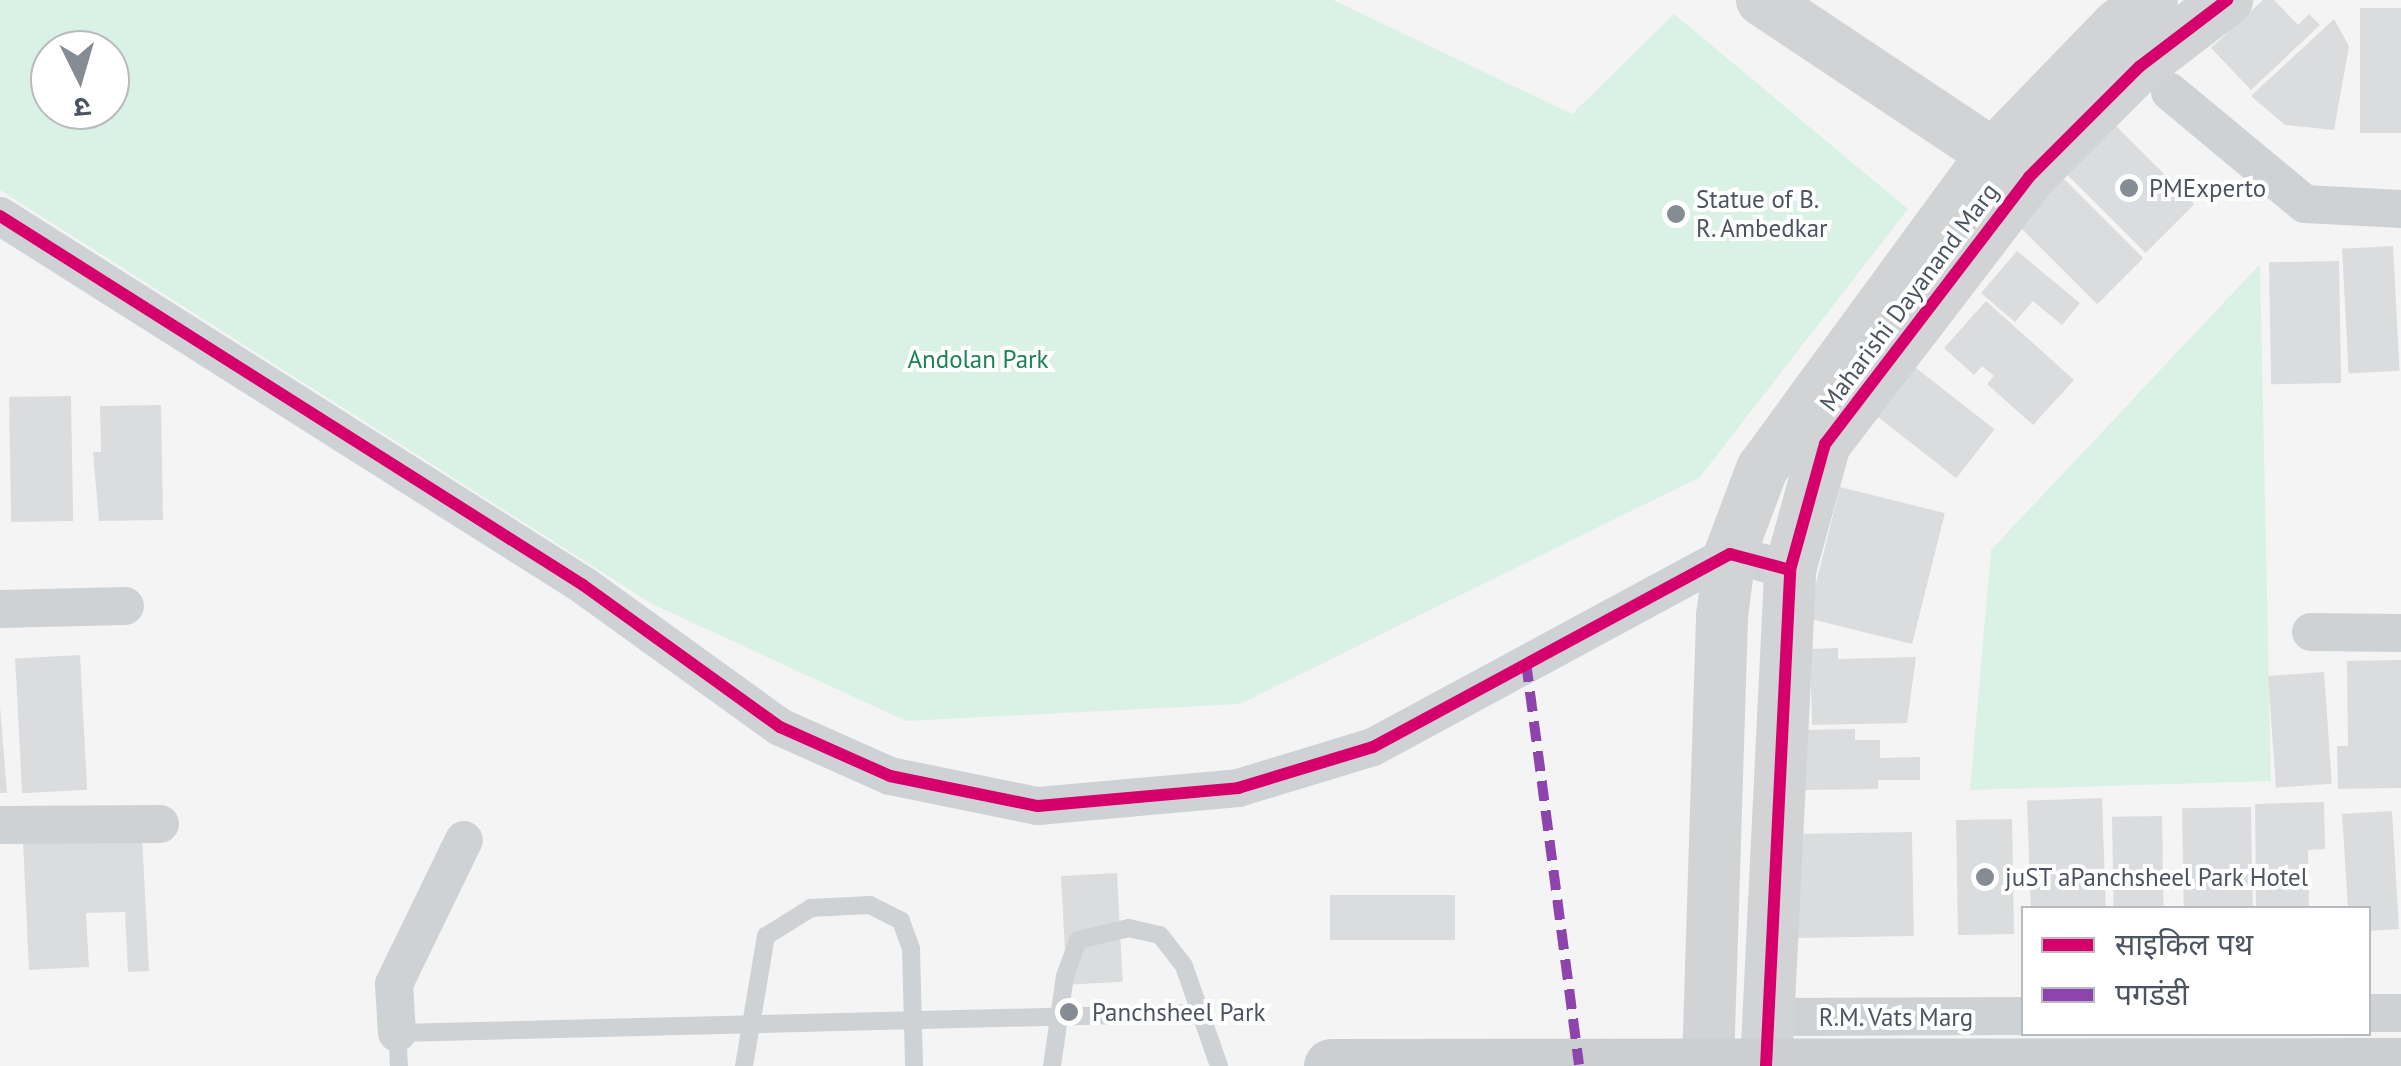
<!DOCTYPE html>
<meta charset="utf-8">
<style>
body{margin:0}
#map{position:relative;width:2401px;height:1066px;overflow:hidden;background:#f4f4f4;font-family:"PT Sans","Noto Sans Devanagari",sans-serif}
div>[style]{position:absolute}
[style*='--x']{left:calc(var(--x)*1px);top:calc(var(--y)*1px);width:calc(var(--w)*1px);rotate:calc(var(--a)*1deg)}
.green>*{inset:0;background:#daf2e5}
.building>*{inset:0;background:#dbdcde;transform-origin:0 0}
.lane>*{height:18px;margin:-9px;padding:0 9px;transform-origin:9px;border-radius:9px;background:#cfd2d4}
.street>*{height:38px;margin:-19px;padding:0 19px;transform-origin:19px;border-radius:19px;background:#cfd2d4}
.secondary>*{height:52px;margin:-26px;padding:0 26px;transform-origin:26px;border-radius:26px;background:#d1d3d5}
.primary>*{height:55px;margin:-27.5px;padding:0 27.5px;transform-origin:27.5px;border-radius:27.5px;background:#cbcfd2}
.quiet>*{height:10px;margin-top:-5px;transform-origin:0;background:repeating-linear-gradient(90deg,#8e44ad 0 20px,transparent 0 30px)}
.cycleway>*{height:12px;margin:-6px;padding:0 6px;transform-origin:6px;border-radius:6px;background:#d6006c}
.dots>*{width:28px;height:28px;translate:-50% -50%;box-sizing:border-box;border:5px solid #fff;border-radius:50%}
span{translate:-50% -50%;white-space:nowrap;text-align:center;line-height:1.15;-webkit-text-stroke:8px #fff;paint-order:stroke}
.poi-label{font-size:25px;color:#4b5460}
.left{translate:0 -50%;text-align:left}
.street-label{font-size:25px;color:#4b5460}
.park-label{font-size:25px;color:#1a8258}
.legend{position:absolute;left:2021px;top:906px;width:350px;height:130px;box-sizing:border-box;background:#fff;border:2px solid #b7bbbf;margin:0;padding:12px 18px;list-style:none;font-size:30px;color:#4b5460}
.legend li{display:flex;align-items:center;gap:20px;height:50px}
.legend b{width:50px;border:2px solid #b7bbbf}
.north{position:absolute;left:30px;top:30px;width:100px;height:100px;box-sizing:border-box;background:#fff;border:2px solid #b7bbbf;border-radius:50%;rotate:175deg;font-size:28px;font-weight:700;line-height:40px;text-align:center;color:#4b5460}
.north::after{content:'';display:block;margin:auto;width:35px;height:45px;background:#868c94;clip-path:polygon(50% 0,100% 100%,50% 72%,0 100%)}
</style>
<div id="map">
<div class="green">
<div style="clip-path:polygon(evenodd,0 0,1333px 0,1572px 114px,1674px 14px,1908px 209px,1700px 477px,1240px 704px,906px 721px,652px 604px,0 190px,0 0,50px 50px,110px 50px,110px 110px,50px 110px,50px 50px)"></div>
<div style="clip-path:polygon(2260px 264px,2271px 781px,1970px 790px,1991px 550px)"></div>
</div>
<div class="building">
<div style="clip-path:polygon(2263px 0,2274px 0,2298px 25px,2309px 14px,2320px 25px,2251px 90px,2211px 48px)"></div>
<div style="left:2360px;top:8px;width:41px;height:125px"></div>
<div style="clip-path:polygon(2334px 19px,2349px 46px,2334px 130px,2285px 125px,2251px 96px)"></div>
<div style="left:2113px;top:123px;width:115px;height:69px;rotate:45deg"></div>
<div style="left:2052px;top:167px;width:129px;height:65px;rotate:45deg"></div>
<div style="left:2393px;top:246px;width:125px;height:51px;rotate:87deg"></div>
<div style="clip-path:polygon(2017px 251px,2080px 303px,2062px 325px,2033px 301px,2015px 322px,1981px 293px)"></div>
<div style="left:2339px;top:261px;width:122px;height:70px;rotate:89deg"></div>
<div style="clip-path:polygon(1986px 301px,2074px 380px,2033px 425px,1987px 384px,1994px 376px,1982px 366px,1974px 375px,1944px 348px)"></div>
<div style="left:1907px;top:361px;width:111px;height:62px;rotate:38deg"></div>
<div style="left:71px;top:396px;width:125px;height:62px;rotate:89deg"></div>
<div style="clip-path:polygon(161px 405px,163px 520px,99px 521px,93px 452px,101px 452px,100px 406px)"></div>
<div style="left:1840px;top:487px;width:108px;height:135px;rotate:14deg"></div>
<div style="clip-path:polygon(1838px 648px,1838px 659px,1916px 657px,1907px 723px,1812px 725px,1810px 649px)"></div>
<div style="left:80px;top:655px;width:135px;height:65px;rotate:87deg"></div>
<div style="clip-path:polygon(2401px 660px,2401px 788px,2338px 789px,2337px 746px,2348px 746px,2347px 661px)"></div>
<div style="left:2324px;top:672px;width:112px;height:56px;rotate:86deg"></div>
<div style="clip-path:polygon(0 706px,7px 793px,0 793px)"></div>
<div style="clip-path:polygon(1855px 729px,1855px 740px,1880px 740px,1880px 758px,1920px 757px,1920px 780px,1878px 780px,1878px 789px,1802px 790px,1801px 730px)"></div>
<div style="left:2102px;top:798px;width:110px;height:75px;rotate:88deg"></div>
<div style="clip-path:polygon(2324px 802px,2325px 849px,2308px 850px,2309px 908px,2256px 908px,2255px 804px)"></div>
<div style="left:2251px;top:807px;width:101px;height:69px;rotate:89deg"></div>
<div style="clip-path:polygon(2392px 811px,2399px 929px,2368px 931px,2368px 908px,2348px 908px,2342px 814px)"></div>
<div style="left:2162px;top:816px;width:92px;height:50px;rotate:89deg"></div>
<div style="left:2012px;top:819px;width:115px;height:56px;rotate:89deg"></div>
<div style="left:1912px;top:832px;width:104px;height:118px;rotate:89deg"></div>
<div style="clip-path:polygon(142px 836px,149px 971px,128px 972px,125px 912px,86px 913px,89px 967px,29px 970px,23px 841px)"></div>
<div style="left:1117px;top:873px;width:109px;height:56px;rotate:87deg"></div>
<div style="left:1330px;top:895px;width:125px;height:45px"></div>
</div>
<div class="lane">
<div style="--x:399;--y:1066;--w:33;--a:-93"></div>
<div style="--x:397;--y:1033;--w:806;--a:-1.42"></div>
<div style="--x:744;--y:1066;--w:132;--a:-80.4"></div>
<div style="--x:766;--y:936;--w:53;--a:-31.9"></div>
<div style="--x:811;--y:908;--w:59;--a:-2.9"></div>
<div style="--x:870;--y:905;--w:35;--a:27"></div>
<div style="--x:901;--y:921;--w:30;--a:70"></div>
<div style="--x:911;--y:949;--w:117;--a:88.5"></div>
<div style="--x:1052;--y:1066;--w:91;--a:-81.8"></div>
<div style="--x:1065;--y:976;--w:38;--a:-70"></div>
<div style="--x:1078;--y:940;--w:52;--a:-13.2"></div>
<div style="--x:1129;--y:928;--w:32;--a:13"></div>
<div style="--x:1160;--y:935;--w:39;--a:52"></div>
<div style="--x:1184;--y:966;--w:106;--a:70.7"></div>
</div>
<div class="street">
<div style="--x:2170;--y:92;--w:175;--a:39.7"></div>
<div style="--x:2305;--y:204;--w:96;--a:3"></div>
<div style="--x:0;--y:216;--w:690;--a:32.33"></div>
<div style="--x:583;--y:585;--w:243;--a:35.8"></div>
<div style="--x:780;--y:727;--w:120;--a:24"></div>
<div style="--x:890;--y:776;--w:151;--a:11.5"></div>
<div style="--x:1038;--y:806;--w:201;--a:-5.1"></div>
<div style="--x:1238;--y:788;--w:141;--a:-16.9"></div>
<div style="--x:1373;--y:747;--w:406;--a:-28.4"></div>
<div style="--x:1730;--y:554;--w:62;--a:14.9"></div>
<div style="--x:0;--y:609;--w:125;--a:-1.4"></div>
<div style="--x:2311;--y:632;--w:90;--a:0.6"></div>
<div style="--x:0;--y:825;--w:160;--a:-0.4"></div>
<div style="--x:2368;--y:1013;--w:33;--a:0"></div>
<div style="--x:1768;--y:1017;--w:256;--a:-0.2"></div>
<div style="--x:397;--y:1033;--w:49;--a:-93.5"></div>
<div style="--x:394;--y:984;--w:160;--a:-64.1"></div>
</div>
<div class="secondary">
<div style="--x:1762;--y:0;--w:308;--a:33.7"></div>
<div style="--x:1708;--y:1064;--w:448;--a:-88.2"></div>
<div style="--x:1722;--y:616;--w:63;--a:-82.6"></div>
<div style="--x:1730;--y:554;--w:91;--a:-69.4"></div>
<div style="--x:1762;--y:469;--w:386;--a:-53.8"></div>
<div style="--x:1990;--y:157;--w:184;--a:-45.9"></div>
<div style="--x:2118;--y:25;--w:42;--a:-36.3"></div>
<div style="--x:1766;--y:1066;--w:497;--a:-87.2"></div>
<div style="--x:1790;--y:570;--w:131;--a:-74.5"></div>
<div style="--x:1825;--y:444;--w:336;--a:-52.6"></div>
<div style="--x:2029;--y:177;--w:156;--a:-45"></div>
<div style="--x:2139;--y:67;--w:111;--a:-37.3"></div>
</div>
<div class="primary">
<div style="--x:1331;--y:1066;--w:1070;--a:-0.05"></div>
</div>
<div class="quiet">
<div style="--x:1526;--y:662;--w:406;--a:82.5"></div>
</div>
<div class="cycleway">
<div style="--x:0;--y:216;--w:690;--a:32.33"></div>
<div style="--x:583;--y:585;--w:243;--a:35.8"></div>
<div style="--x:780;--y:727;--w:120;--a:24"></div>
<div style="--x:890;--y:776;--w:151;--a:11.5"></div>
<div style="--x:1038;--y:806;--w:201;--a:-5.1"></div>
<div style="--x:1238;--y:788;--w:141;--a:-16.9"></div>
<div style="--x:1373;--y:747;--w:406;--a:-28.4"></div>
<div style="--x:1730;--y:554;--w:62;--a:14.9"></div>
<div style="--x:1766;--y:1066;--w:497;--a:-87.2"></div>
<div style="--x:1790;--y:570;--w:131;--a:-74.5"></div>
<div style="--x:1825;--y:444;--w:336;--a:-52.6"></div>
<div style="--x:2029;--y:177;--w:156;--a:-45"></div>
<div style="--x:2139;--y:67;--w:111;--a:-37.3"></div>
</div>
<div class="dots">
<div style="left:2129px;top:188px;background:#868c94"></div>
<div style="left:1676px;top:214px;background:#868c94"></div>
<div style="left:1985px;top:877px;background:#868c94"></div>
<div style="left:1069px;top:1012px;background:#868c94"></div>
</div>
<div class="poi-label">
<span class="left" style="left:2149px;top:188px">PMExperto</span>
<span class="left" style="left:1696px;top:214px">Statue of B.<br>R. Ambedkar</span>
<span class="left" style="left:2005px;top:877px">juST aPanchsheel Park Hotel</span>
<span class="left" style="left:1092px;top:1012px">Panchsheel Park</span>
</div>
<div class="street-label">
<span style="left:1909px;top:297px;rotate:-53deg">Maharishi Dayanand Marg</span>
<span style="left:1896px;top:1017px">R.M. Vats Marg</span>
</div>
<div class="park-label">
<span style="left:978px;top:359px">Andolan Park</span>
</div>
<ul class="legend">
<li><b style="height:12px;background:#d6006c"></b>साइकिल पथ</li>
<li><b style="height:12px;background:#8e44ad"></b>पगडंडी</li>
</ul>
<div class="north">उ</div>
</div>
